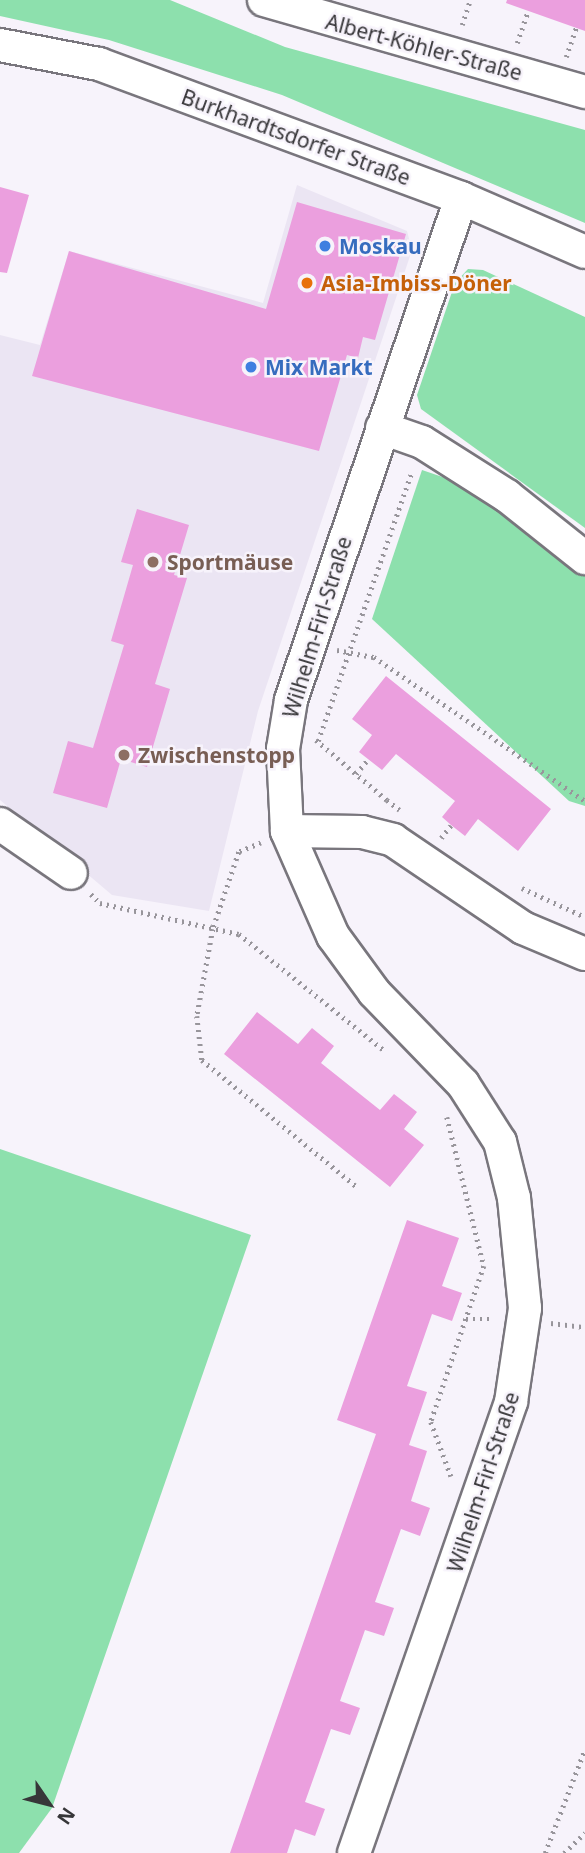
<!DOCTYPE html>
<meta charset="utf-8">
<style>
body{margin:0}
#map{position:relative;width:585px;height:1853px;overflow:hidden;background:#f7f3fb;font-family:"Noto Sans",sans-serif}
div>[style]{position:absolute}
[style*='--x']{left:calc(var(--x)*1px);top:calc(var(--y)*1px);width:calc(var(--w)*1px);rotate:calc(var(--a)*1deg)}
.built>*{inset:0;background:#ebe5f3}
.green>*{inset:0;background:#8de0ad}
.building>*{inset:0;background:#eb9fde}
.path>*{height:4.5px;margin-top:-2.25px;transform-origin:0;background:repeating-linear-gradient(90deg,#98959b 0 2px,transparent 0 7px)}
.roads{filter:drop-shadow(2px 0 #79767d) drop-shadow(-2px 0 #79767d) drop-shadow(0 2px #79767d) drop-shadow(0 -2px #79767d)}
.minor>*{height:32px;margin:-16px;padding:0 16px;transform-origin:16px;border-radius:16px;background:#fff}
.dots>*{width:19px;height:19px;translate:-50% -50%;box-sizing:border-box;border:4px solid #f7f3fb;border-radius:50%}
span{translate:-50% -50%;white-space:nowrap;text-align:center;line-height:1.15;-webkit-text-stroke:5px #f7f3fb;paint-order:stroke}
.street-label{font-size:21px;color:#373639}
.shop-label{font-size:21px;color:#366cbe;font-weight:700}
.left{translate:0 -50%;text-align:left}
.food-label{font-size:21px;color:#c56008;font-weight:700}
.education-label{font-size:21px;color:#785e54;font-weight:700}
.north{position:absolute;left:14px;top:1769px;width:70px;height:70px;-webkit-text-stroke:5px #f7f3fb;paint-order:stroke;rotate:125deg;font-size:19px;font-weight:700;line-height:28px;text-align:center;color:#373639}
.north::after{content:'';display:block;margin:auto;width:24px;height:32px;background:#373639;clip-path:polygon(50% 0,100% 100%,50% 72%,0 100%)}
</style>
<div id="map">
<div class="built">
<div style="clip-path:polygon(297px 185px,407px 231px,412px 250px,258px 711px,209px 911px,112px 895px,0 800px,0 335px,40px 345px,69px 251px,263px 303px)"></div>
</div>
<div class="green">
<div style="clip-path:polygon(0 0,170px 0,285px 47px,585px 130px,585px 223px,282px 95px,109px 40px,0 16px)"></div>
<div style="clip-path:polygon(468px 269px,483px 270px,585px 317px,585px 528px,421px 409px,417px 395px,455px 283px)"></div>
<div style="clip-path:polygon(422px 470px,472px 487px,585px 571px,585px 806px,569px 801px,372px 619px)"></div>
<div style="clip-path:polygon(0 1149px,251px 1235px,52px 1808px,19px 1853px,0 1853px)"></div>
</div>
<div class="building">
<div style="clip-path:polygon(507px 0,585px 0,585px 31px,506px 3px)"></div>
<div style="clip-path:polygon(0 187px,29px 195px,7px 273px,0 272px)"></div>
<div style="clip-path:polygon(297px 202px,406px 234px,375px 340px,363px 337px,358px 358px,347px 355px,319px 451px,32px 376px,69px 251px,266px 309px)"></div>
<div style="clip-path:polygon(137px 509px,189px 525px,174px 575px,187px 578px,155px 684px,170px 689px,147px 767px,121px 759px,107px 808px,53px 793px,68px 741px,93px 748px,124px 645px,111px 641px,133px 565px,121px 562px)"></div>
<div style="clip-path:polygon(386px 676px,551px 809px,518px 851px,478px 819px,465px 836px,451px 825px,442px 817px,455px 801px,396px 754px,382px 770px,359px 752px,372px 735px,352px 719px)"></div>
<div style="clip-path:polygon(257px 1012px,298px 1044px,312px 1028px,334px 1046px,321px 1063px,380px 1110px,394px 1094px,417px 1112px,404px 1129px,424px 1145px,390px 1187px,224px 1054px)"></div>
<div style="clip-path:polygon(407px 1220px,459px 1238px,442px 1286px,462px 1293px,452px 1321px,432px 1314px,407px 1386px,427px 1392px,409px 1445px,427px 1451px,411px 1501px,430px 1508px,420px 1536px,401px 1529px,375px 1602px,394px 1608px,384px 1636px,365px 1630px,340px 1701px,360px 1708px,350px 1735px,331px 1729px,305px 1802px,325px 1809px,315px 1836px,295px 1829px,287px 1853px,230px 1853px,376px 1434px,337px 1420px)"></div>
</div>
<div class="path">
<div style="--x:462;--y:25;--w:26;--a:-72"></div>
<div style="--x:517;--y:43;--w:34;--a:-71"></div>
<div style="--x:566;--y:57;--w:31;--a:-71"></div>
<div style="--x:337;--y:650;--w:38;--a:11"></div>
<div style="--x:374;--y:657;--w:255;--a:34.3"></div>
<div style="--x:316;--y:740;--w:93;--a:40.2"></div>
<div style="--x:318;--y:741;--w:286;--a:-70.8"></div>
<div style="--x:356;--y:774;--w:19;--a:-51"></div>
<div style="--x:387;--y:800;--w:16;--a:38"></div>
<div style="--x:441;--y:838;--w:16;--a:-52"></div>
<div style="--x:261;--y:843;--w:24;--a:158"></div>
<div style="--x:239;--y:852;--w:81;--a:108.7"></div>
<div style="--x:213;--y:929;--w:88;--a:100.4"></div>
<div style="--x:197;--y:1016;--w:44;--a:83.5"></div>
<div style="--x:202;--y:1060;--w:199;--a:39.3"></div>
<div style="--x:522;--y:888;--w:69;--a:24.7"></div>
<div style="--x:91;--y:894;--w:13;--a:45"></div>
<div style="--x:100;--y:903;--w:142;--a:12.6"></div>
<div style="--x:239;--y:934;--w:186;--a:38.7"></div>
<div style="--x:447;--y:1117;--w:154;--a:76.1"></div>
<div style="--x:484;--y:1266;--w:165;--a:108.8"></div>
<div style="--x:431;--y:1422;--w:58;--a:69.7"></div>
<div style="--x:466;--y:1319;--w:28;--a:0"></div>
<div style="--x:551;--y:1323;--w:34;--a:7"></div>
<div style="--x:545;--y:1853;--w:111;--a:-69"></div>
<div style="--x:564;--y:1853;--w:29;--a:-44"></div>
</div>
<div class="roads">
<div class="minor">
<div style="--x:264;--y:0;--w:334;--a:16"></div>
<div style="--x:0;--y:45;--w:101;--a:10.9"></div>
<div style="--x:99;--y:64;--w:386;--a:20.3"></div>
<div style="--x:461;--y:198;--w:135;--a:23.5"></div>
<div style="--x:382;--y:428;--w:42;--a:19.3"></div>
<div style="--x:422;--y:442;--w:101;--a:32.4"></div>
<div style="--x:507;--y:496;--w:100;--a:38.5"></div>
<div style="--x:0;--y:824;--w:86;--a:34.6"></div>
<div style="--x:287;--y:831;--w:75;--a:0.8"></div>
<div style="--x:362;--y:832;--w:32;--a:14"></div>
<div style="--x:393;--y:840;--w:157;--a:34.1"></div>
<div style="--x:523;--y:928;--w:67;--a:22.8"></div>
<div style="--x:354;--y:1853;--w:478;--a:-70.8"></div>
<div style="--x:511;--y:1402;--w:95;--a:-81.5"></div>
<div style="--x:525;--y:1308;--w:111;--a:-95.7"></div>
<div style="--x:514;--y:1198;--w:58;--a:-104"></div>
<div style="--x:500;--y:1142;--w:69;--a:-122.5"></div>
<div style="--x:463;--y:1084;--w:128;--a:-134.1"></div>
<div style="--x:374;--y:992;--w:69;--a:-126.2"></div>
<div style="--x:333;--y:936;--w:115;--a:-113.7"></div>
<div style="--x:287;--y:831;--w:82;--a:-92.8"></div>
<div style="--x:283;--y:749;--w:50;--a:-80.7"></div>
<div style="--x:291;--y:700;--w:530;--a:-71.29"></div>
</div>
</div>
<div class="dots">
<div style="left:325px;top:246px;background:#3f7fe0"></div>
<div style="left:307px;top:283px;background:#e8710a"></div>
<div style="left:251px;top:367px;background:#3f7fe0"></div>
<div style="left:153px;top:562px;background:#8d6e63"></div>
<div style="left:124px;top:755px;background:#8d6e63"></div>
</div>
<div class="street-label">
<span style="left:424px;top:47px;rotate:15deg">Albert-Köhler-Straße</span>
<span style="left:296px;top:137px;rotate:20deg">Burkhardtsdorfer Straße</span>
<span style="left:317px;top:627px;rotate:-73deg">Wilhelm-Firl-Straße</span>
<span style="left:483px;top:1482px;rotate:-72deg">Wilhelm-Firl-Straße</span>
</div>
<div class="shop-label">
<span class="left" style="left:339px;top:246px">Moskau</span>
<span class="left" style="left:265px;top:367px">Mix Markt</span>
</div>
<div class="food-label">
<span class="left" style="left:321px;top:283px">Asia-Imbiss-Döner</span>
</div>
<div class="education-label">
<span class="left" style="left:167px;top:562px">Sportmäuse</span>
<span class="left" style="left:138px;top:755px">Zwischenstopp</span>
</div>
<div class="north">N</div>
</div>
